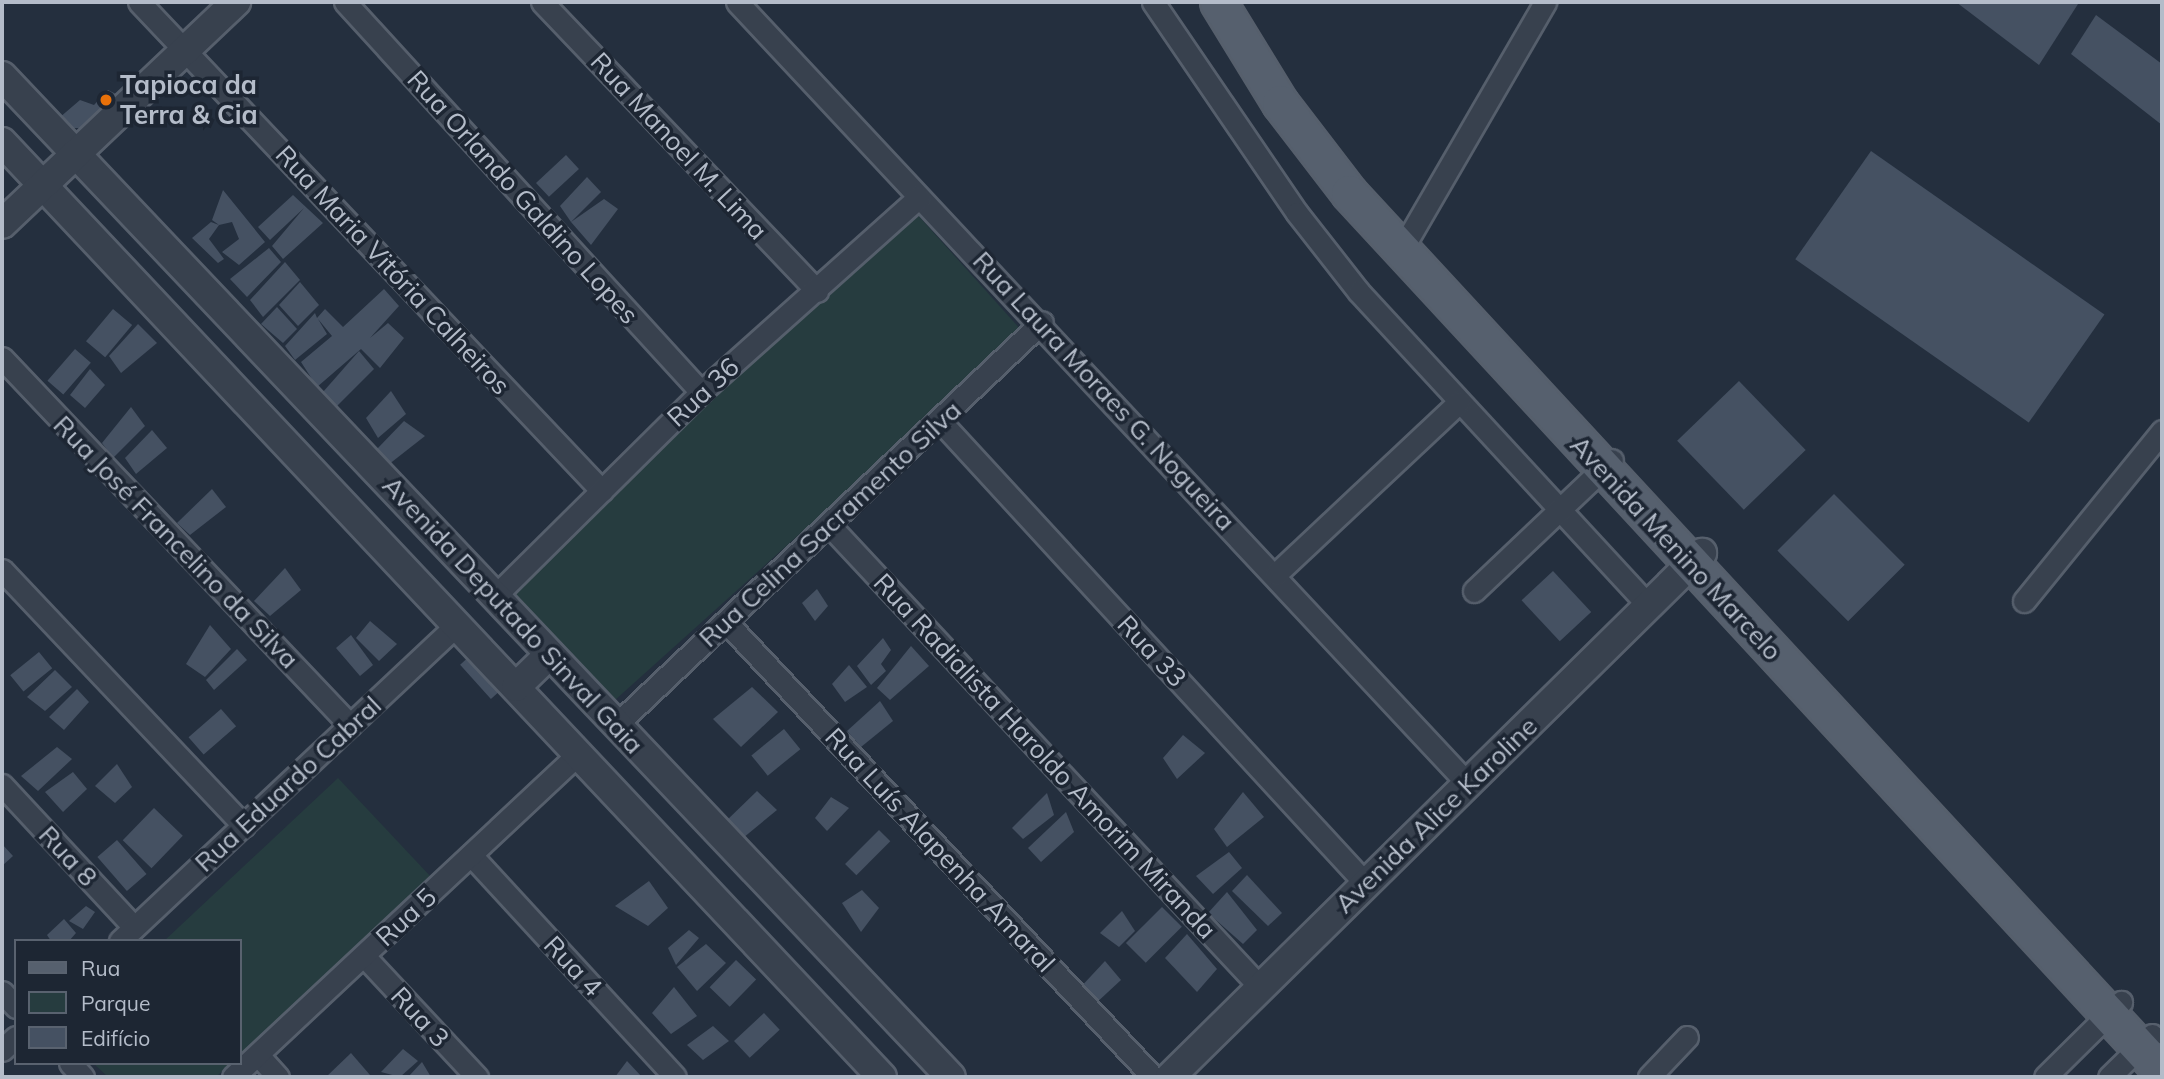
<!DOCTYPE html>
<meta charset="utf-8">
<style>
body{margin:0}
#map{position:relative;width:2164px;height:1079px;overflow:hidden;background:#242f3e;font-family:Mulish,sans-serif}
div>[style]{position:absolute}
[style*='--x']{left:calc(var(--x)*1px);top:calc(var(--y)*1px);width:calc(var(--w)*1px);rotate:calc(var(--a)*1deg)}
.green>*{inset:0;background:#263c3f;transform-origin:0 0}
.building>*{inset:0;background:#455162;transform-origin:0 0}
.roads{filter:drop-shadow(2px 0 #565f6c) drop-shadow(-2px 0 #565f6c) drop-shadow(0 2px #565f6c) drop-shadow(0 -2px #565f6c)}
.minor>*{height:21px;margin:-10.5px;padding:0 10.5px;transform-origin:10.5px;border-radius:10.5px;background:#38414e}
.tertiary>*{height:28px;margin:-14px;padding:0 14px;transform-origin:14px;border-radius:14px;background:#38414e}
.primary>*{height:35px;margin:-17.5px;padding:0 17.5px;transform-origin:17.5px;border-radius:17.5px;background:#56606e}
.dots>*{width:19px;height:19px;translate:-50% -50%;box-sizing:border-box;border:4px solid #1d2633;border-radius:50%}
span{translate:-50% -50%;white-space:nowrap;text-align:center;line-height:1.15;-webkit-text-stroke:7px #1d2633;paint-order:stroke}
.poi-label{font-size:26px;color:#b4bcc9;font-weight:700}
.left{translate:0 -50%;text-align:left}
.street-label{font-size:26px;color:#b4bcc9}
.frame{position:absolute;inset:0;border:4px solid #b4bcc9;pointer-events:none}
.legend{position:absolute;left:14px;top:939px;width:228px;height:126px;box-sizing:border-box;background:#1d2633;border:2px solid #59626f;margin:0;padding:9px 12px;list-style:none;font-size:21px;color:#b4bcc9}
.legend li{display:flex;align-items:center;gap:14px;height:35px}
.legend b{width:35px;border:2px solid #59626f}
</style>
<div id="map">
<div class="green">
<div style="left:915px;top:212px;width:162px;height:558px;rotate:48deg"></div>
<div style="clip-path:polygon(338px 778px,432px 878px,240px 1055px,240px 941px,164px 941px)"></div>
<div style="clip-path:polygon(93px 1063px,231px 1063px,216px 1077px,108px 1077px)"></div>
</div>
<div class="building">
<div style="clip-path:polygon(1956px 2px,2075px 2px,2078px 4px,2039px 65px)"></div>
<div style="clip-path:polygon(2096px 15px,2162px 64px,2162px 125px,2071px 54px)"></div>
<div style="clip-path:polygon(108px 90px,118px 95px,88px 128px,70px 128px,59px 118px,80px 100px,94px 105px)"></div>
<div style="left:1871px;top:151px;width:285px;height:132px;rotate:35deg"></div>
<div style="left:566px;top:155px;width:19px;height:41px;rotate:47deg"></div>
<div style="clip-path:polygon(587px 177px,601px 192px,571px 222px,604px 199px,618px 209px,591px 245px,571px 222px,560px 206px)"></div>
<div style="clip-path:polygon(223px 190px,265px 242px,239px 265px,222px 252px,239px 239px,232px 222px,219px 225px,209px 239px,224px 259px,218px 263px,192px 238px,211px 222px,219px 225px,212px 220px)"></div>
<div style="clip-path:polygon(293px 195px,323px 223px,283px 259px,272px 246px,304px 208px,270px 240px,258px 227px)"></div>
<div style="clip-path:polygon(269px 248px,281px 262px,247px 297px,230px 279px)"></div>
<div style="clip-path:polygon(285px 262px,300px 280px,263px 317px,250px 300px)"></div>
<div style="clip-path:polygon(300px 282px,319px 305px,298px 326px,279px 305px)"></div>
<div style="clip-path:polygon(384px 289px,399px 306px,370px 338px,388px 323px,404px 338px,380px 368px,361px 349px,317px 387px,301px 362px,332px 336px,318px 319px,327px 334px,295px 360px,285px 346px,315px 313px,317px 318px,325px 309px,343px 327px)"></div>
<div style="clip-path:polygon(277px 307px,297px 329px,283px 343px,261px 324px)"></div>
<div style="left:113px;top:309px;width:25px;height:42px;rotate:40deg"></div>
<div style="clip-path:polygon(138px 324px,157px 343px,121px 373px,109px 356px)"></div>
<div style="left:75px;top:349px;width:21px;height:42px;rotate:41deg"></div>
<div style="clip-path:polygon(359px 351px,374px 369px,336px 407px,323px 392px)"></div>
<div style="clip-path:polygon(90px 369px,105px 385px,85px 408px,70px 395px)"></div>
<div style="left:1739px;top:381px;width:96px;height:86px;rotate:46deg"></div>
<div style="clip-path:polygon(391px 391px,406px 414px,378px 438px,366px 418px)"></div>
<div style="clip-path:polygon(131px 407px,145px 426px,113px 458px,102px 443px)"></div>
<div style="clip-path:polygon(404px 421px,425px 436px,388px 465px,377px 449px)"></div>
<div style="clip-path:polygon(152px 430px,167px 448px,136px 474px,125px 458px)"></div>
<div style="clip-path:polygon(212px 489px,226px 507px,190px 535px,177px 523px)"></div>
<div style="left:1834px;top:494px;width:100px;height:80px;rotate:45deg"></div>
<div style="clip-path:polygon(285px 568px,301px 590px,270px 616px,254px 601px)"></div>
<div style="left:1553px;top:571px;width:56px;height:43px;rotate:47deg"></div>
<div style="clip-path:polygon(817px 589px,828px 606px,815px 621px,802px 603px)"></div>
<div style="clip-path:polygon(370px 621px,397px 644px,379px 661px,356px 638px)"></div>
<div style="clip-path:polygon(210px 625px,231px 649px,205px 677px,186px 664px)"></div>
<div style="clip-path:polygon(351px 635px,373px 665px,360px 676px,336px 648px)"></div>
<div style="clip-path:polygon(883px 638px,891px 650px,881px 664px,886px 671px,871px 685px,857px 666px)"></div>
<div style="clip-path:polygon(911px 646px,929px 666px,890px 700px,877px 688px)"></div>
<div style="clip-path:polygon(237px 649px,247px 660px,214px 690px,206px 680px)"></div>
<div style="left:39px;top:652px;width:21px;height:37px;rotate:51deg"></div>
<div style="left:472px;top:654px;width:46px;height:16px;rotate:48deg"></div>
<div style="clip-path:polygon(849px 665px,867px 687px,845px 702px,832px 684px)"></div>
<div style="clip-path:polygon(55px 670px,72px 687px,45px 711px,27px 697px)"></div>
<div style="clip-path:polygon(752px 687px,778px 712px,741px 747px,713px 719px)"></div>
<div style="clip-path:polygon(77px 689px,89px 702px,64px 730px,49px 717px)"></div>
<div style="clip-path:polygon(880px 701px,893px 721px,861px 747px,847px 731px)"></div>
<div style="left:221px;top:709px;width:23px;height:43px;rotate:49deg"></div>
<div style="left:784px;top:729px;width:26px;height:42px;rotate:51deg"></div>
<div style="clip-path:polygon(1183px 735px,1205px 753px,1177px 779px,1163px 758px)"></div>
<div style="clip-path:polygon(57px 747px,72px 759px,38px 791px,21px 776px)"></div>
<div style="clip-path:polygon(117px 764px,132px 787px,115px 803px,95px 786px)"></div>
<div style="clip-path:polygon(73px 772px,87px 789px,63px 812px,45px 792px)"></div>
<div style="clip-path:polygon(757px 791px,777px 810px,743px 838px,723px 824px)"></div>
<div style="clip-path:polygon(1243px 792px,1264px 817px,1227px 847px,1214px 829px)"></div>
<div style="clip-path:polygon(1047px 793px,1054px 815px,1023px 839px,1012px 828px)"></div>
<div style="clip-path:polygon(831px 797px,849px 808px,827px 831px,815px 818px)"></div>
<div style="left:154px;top:808px;width:40px;height:45px;rotate:44deg"></div>
<div style="clip-path:polygon(1066px 812px,1074px 832px,1041px 862px,1028px 848px)"></div>
<div style="left:879px;top:830px;width:16px;height:48px;rotate:45deg"></div>
<div style="left:117px;top:840px;width:45px;height:26px;rotate:49deg"></div>
<div style="clip-path:polygon(2px 844px,13px 856px,2px 866px)"></div>
<div style="clip-path:polygon(1229px 852px,1242px 868px,1213px 894px,1196px 876px)"></div>
<div style="clip-path:polygon(1247px 875px,1282px 913px,1268px 926px,1232px 891px)"></div>
<div style="clip-path:polygon(649px 881px,668px 908px,648px 926px,615px 906px)"></div>
<div style="clip-path:polygon(862px 890px,879px 908px,861px 932px,842px 903px)"></div>
<div style="clip-path:polygon(1227px 892px,1257px 930px,1243px 944px,1208px 913px)"></div>
<div style="clip-path:polygon(86px 906px,95px 912px,83px 929px,69px 921px)"></div>
<div style="left:1162px;top:907px;width:28px;height:51px;rotate:45deg"></div>
<div style="clip-path:polygon(1122px 911px,1135px 931px,1119px 947px,1100px 933px)"></div>
<div style="clip-path:polygon(64px 919px,76px 933px,69px 941px,51px 941px,47px 935px)"></div>
<div style="clip-path:polygon(689px 930px,699px 938px,676px 965px,668px 948px)"></div>
<div style="clip-path:polygon(1187px 934px,1217px 969px,1197px 992px,1165px 958px)"></div>
<div style="clip-path:polygon(706px 944px,726px 963px,697px 991px,677px 967px)"></div>
<div style="left:736px;top:960px;width:28px;height:38px;rotate:44deg"></div>
<div style="clip-path:polygon(1105px 961px,1121px 980px,1094px 1005px,1078px 990px)"></div>
<div style="clip-path:polygon(674px 987px,697px 1016px,671px 1034px,652px 1013px)"></div>
<div style="left:764px;top:1013px;width:23px;height:41px;rotate:47deg"></div>
<div style="clip-path:polygon(713px 1026px,729px 1041px,703px 1060px,687px 1045px)"></div>
<div style="clip-path:polygon(403px 1049px,418px 1061px,400px 1077px,381px 1072px)"></div>
<div style="clip-path:polygon(351px 1053px,370px 1075px,326px 1077px)"></div>
<div style="clip-path:polygon(627px 1061px,642px 1077px,615px 1077px)"></div>
<div style="clip-path:polygon(422px 1062px,431px 1077px,408px 1077px)"></div>
</div>
<div class="roads">
<div class="minor">
<div style="--x:139;--y:2;--w:673;--a:46.56"></div>
<div style="--x:345;--y:2;--w:528;--a:47.61"></div>
<div style="--x:542;--y:2;--w:399;--a:46.4"></div>
<div style="--x:737;--y:2;--w:1070;--a:46.93"></div>
<div style="--x:1153;--y:2;--w:255;--a:55.7"></div>
<div style="--x:1297;--y:213;--w:100;--a:51.9"></div>
<div style="--x:1359;--y:292;--w:429;--a:47.3"></div>
<div style="--x:1409;--y:237;--w:272;--a:-59.9"></div>
<div style="--x:2;--y:358;--w:506;--a:46.52"></div>
<div style="--x:940;--y:421;--w:626;--a:47.39"></div>
<div style="--x:830;--y:526;--w:630;--a:46.99"></div>
<div style="--x:2;--y:570;--w:352;--a:46.6"></div>
<div style="--x:1276;--y:574;--w:251;--a:-43.2"></div>
<div style="--x:1474;--y:591;--w:190;--a:-43.5"></div>
<div style="--x:495;--y:596;--w:290;--a:-44.7"></div>
<div style="--x:701;--y:392;--w:292;--a:-41.8"></div>
<div style="--x:2024;--y:601;--w:219;--a:-50.9"></div>
<div style="--x:726;--y:622;--w:624;--a:46.82"></div>
<div style="--x:616;--y:725;--w:586;--a:-43.41"></div>
<div style="--x:2;--y:785;--w:194;--a:47.1"></div>
<div style="--x:471;--y:855;--w:301;--a:47.4"></div>
<div style="--x:120;--y:941;--w:461;--a:-43.2"></div>
<div style="--x:364;--y:956;--w:166;--a:47"></div>
<div style="--x:2;--y:992;--w:21;--a:47"></div>
<div style="--x:2;--y:1050;--w:19;--a:-43"></div>
<div style="--x:258;--y:1055;--w:30;--a:48"></div>
<div style="--x:70;--y:1063;--w:19;--a:47"></div>
<div style="--x:233;--y:1077;--w:471;--a:-43.1"></div>
<div style="--x:1649;--y:1077;--w:55;--a:-46.5"></div>
<div style="--x:2045;--y:1077;--w:107;--a:-44.6"></div>
<div style="--x:2109;--y:1077;--w:60;--a:-44.3"></div>
</div>
<div class="tertiary">
<div style="--x:2;--y:76;--w:1379;--a:46.53"></div>
<div style="--x:2;--y:142;--w:1284;--a:46.74"></div>
<div style="--x:2;--y:224;--w:323;--a:-43.5"></div>
<div style="--x:516;--y:687;--w:47;--a:-44.1"></div>
<div style="--x:1170;--y:1077;--w:747;--a:-44.57"></div>
</div>
<div class="primary">
<div style="--x:1218;--y:2;--w:119;--a:58.5"></div>
<div style="--x:1280;--y:103;--w:113;--a:52.5"></div>
<div style="--x:1349;--y:193;--w:1197;--a:47.23"></div>
</div>
</div>
<div class="dots">
<div style="left:106px;top:100px;background:#e8710a"></div>
</div>
<div class="poi-label">
<span class="left" style="left:120px;top:100px">Tapioca da<br>Terra &amp; Cia</span>
</div>
<div class="street-label">
<span style="left:679px;top:146px;rotate:47deg">Rua Manoel M. Lima</span>
<span style="left:523px;top:197px;rotate:48deg">Rua Orlando Galdino Lopes</span>
<span style="left:393px;top:270px;rotate:47deg">Rua Maria Vitória Calheiros</span>
<span style="left:1104px;top:391px;rotate:47deg">Rua Laura Moraes G. Nogueira</span>
<span style="left:703px;top:392px;rotate:-43deg">Rua 36</span>
<span style="left:830px;top:524px;rotate:-43deg">Rua Celina Sacramento Silva</span>
<span style="left:176px;top:542px;rotate:46deg">Rua José Francelino da Silva</span>
<span style="left:1676px;top:548px;rotate:47deg">Avenida Menino Marcelo</span>
<span style="left:513px;top:615px;rotate:47deg">Avenida Deputado Sinval Gaia</span>
<span style="left:1152px;top:651px;rotate:47deg">Rua 33</span>
<span style="left:1045px;top:756px;rotate:47deg">Rua Radialista Haroldo Amorim Miranda</span>
<span style="left:288px;top:784px;rotate:-43deg">Rua Eduardo Cabral</span>
<span style="left:1436px;top:815px;rotate:-44deg">Avenida Alice Karoline</span>
<span style="left:940px;top:850px;rotate:47deg">Rua Luís Alapenha Amaral</span>
<span style="left:68px;top:856px;rotate:47deg">Rua 8</span>
<span style="left:406px;top:917px;rotate:-43deg">Rua 5</span>
<span style="left:573px;top:966px;rotate:47deg">Rua 4</span>
<span style="left:420px;top:1017px;rotate:47deg">Rua 3</span>
</div>
<div class="frame"></div>
<ul class="legend">
<li><b style="height:9px;background:#56606e"></b>Rua</li>
<li><b style="height:19px;background:#263c3f"></b>Parque</li>
<li><b style="height:19px;background:#455162"></b>Edifício</li>
</ul>
</div>
